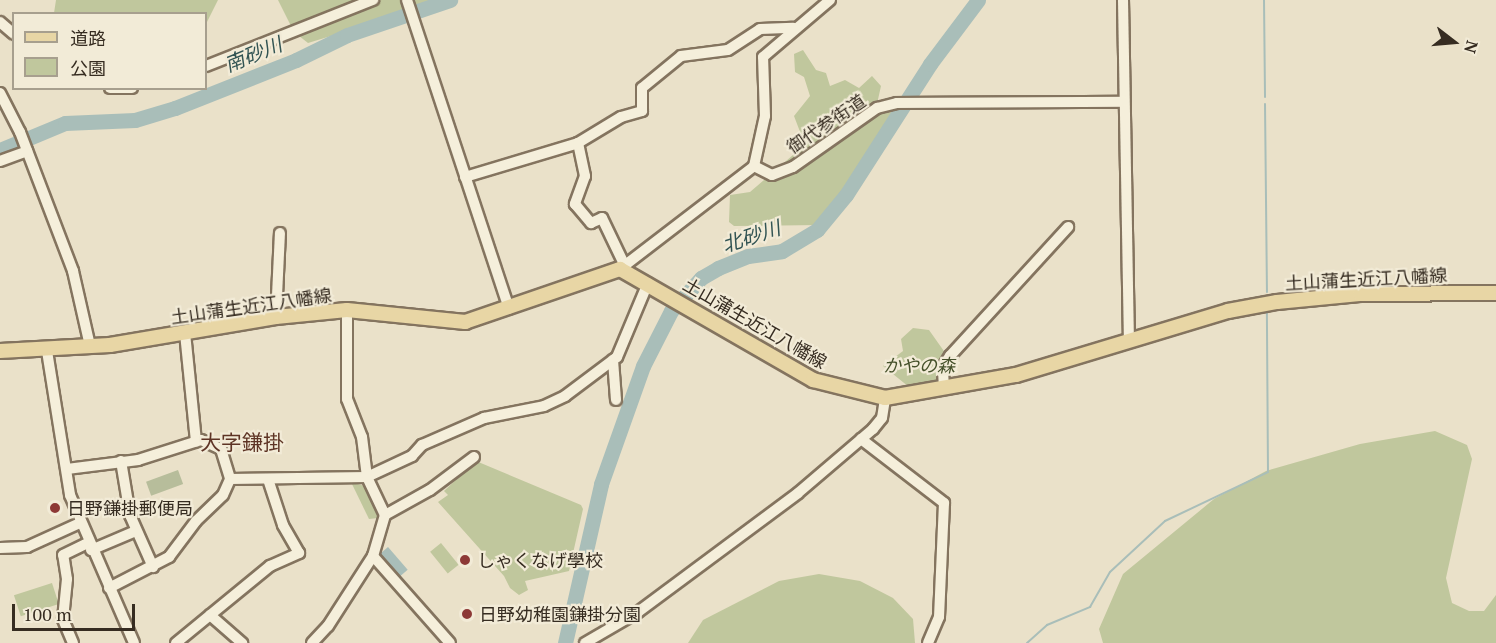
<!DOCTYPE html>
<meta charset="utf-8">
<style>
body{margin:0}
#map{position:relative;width:1496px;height:643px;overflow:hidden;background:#eae1c9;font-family:"PT Serif","Noto Sans JP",serif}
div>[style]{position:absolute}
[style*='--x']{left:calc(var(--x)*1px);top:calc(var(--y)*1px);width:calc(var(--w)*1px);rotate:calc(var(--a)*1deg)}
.green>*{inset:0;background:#c0c79d;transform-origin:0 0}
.cemetery>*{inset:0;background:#b7bd9b;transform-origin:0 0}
.water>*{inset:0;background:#a9beb9;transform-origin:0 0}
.stream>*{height:2px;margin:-1px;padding:0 1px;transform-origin:1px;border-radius:1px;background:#a9beb9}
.river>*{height:15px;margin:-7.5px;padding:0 7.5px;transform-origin:7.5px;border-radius:7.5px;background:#a9beb9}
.roads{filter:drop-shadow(2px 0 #84745f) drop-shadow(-2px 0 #84745f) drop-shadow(0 2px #84745f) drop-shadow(0 -2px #84745f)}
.minor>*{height:10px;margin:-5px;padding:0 5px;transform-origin:5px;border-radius:5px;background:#f5efdb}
.major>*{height:14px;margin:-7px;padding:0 7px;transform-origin:7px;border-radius:7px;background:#e8d6a5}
.dots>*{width:16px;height:16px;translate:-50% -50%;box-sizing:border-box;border:3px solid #f2ebd7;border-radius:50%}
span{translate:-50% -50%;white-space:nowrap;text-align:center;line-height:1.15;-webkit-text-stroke:4.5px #f2ebd7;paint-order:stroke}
.street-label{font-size:18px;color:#362c21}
.park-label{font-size:18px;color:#45502a;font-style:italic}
.poi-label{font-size:18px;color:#362c21}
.left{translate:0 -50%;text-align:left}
.water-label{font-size:20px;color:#325453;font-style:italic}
.quarter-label{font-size:21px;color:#5e3425}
.legend{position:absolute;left:12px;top:12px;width:195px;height:78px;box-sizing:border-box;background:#f2ebd7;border:2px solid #a79f8e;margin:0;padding:8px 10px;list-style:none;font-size:18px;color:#362c21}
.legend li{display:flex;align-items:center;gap:12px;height:30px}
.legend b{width:30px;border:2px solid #a79f8e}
.north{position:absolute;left:1424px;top:12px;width:60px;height:60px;-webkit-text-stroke:4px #f2ebd7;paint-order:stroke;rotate:106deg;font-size:16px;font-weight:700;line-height:24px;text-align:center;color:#362c21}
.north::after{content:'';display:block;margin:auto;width:21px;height:27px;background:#362c21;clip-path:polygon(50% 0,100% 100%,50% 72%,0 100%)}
.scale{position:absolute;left:12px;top:604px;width:123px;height:27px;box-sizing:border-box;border:3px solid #362c21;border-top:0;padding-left:8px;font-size:18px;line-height:21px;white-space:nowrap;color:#362c21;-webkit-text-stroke:4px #f2ebd7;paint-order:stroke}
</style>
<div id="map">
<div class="green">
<div style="clip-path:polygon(56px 0,218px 0,206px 24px,206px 14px,54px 13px)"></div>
<div style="clip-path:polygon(278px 0,449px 0,308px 43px,294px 32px)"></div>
<div style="clip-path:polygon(803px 50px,816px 70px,826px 73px,830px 86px,845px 80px,859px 88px,872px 76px,881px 86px,877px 104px,892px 113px,850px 186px,819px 225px,734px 226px,729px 222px,730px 195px,750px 192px,800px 149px,802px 137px,794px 116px,810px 96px,804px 77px,795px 72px,794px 54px)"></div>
<div style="clip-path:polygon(913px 328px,929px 330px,946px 354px,942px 381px,914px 391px,883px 366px,903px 351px,901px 339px)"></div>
<div style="clip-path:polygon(1435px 431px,1467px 445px,1472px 459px,1446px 578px,1452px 603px,1469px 611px,1484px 611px,1496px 595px,1496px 643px,1103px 643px,1099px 629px,1123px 574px,1214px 499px,1266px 471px,1360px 444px)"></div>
<div style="clip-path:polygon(476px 461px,581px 505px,583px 509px,569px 571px,525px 581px,528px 590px,519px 595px,510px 588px,504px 576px,438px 502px,448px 495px,444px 491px)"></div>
<div style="clip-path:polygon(351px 482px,368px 487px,379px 507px,378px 518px,369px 519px)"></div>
<div style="left:441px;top:543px;width:28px;height:14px;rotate:51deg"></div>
<div style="clip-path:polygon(819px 574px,860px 581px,893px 598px,913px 619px,915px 643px,688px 643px,703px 620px,779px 581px)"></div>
<div style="left:52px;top:583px;width:22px;height:40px;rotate:72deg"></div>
</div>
<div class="cemetery">
<div style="left:178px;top:470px;width:15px;height:34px;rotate:70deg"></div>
</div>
<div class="water">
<div style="left:388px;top:547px;width:30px;height:12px;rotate:49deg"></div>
</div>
<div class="stream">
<div style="--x:1264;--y:0;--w:97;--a:89.4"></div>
<div style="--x:1265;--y:104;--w:188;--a:89.4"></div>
<div style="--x:1027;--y:643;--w:27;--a:-42"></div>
<div style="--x:1047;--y:625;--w:47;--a:-22.7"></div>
<div style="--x:1090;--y:607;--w:40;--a:-60.3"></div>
<div style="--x:1110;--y:572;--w:75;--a:-42.8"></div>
<div style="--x:1165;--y:521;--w:114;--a:-25.4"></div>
<div style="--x:1268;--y:472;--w:161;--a:-90.4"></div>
</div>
<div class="river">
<div style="--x:0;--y:150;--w:70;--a:-22.6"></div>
<div style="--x:65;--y:123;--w:70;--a:-2.5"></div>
<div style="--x:135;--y:120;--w:42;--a:-16.7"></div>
<div style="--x:175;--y:108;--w:130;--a:-21.6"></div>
<div style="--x:296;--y:60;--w:57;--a:-26.1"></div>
<div style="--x:347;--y:35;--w:109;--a:-18.8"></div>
<div style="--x:565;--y:643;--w:163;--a:-77.2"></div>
<div style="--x:601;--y:484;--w:125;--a:-70.4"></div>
<div style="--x:643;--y:366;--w:62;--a:-63"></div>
<div style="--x:671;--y:311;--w:45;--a:-47.7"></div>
<div style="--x:701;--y:278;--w:20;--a:-30"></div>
<div style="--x:718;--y:268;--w:32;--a:-22"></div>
<div style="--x:748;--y:256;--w:34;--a:-8"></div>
<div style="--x:782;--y:251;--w:41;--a:-31"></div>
<div style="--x:817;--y:230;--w:45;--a:-50.4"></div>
<div style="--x:846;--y:195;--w:156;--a:-57.3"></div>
<div style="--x:930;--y:64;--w:80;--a:-53.1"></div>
</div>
<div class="roads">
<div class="minor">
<div style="--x:407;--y:0;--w:325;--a:71.7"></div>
<div style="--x:1123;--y:0;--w:340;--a:89"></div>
<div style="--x:0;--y:22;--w:18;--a:41"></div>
<div style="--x:206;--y:66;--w:180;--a:-21.6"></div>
<div style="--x:110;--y:88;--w:22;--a:0"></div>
<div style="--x:0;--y:93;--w:44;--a:62.9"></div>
<div style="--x:20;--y:132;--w:149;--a:69.1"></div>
<div style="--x:73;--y:271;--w:77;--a:77.2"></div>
<div style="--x:578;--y:143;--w:34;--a:78"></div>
<div style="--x:585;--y:176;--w:30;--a:110"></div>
<div style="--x:575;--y:204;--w:25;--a:50"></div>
<div style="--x:591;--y:223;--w:12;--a:-24"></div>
<div style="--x:602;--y:218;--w:51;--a:64.4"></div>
<div style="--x:0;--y:161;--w:29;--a:-20"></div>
<div style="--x:754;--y:166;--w:51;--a:-77.6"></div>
<div style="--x:765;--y:116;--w:59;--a:-91.9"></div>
<div style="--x:763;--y:57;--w:88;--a:-40.4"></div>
<div style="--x:465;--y:177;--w:118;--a:-16.7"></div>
<div style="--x:578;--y:143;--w:50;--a:-31.2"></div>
<div style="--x:621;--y:117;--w:22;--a:-16"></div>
<div style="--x:642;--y:111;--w:23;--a:-90"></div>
<div style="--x:642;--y:88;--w:50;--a:-39.4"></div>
<div style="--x:681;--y:56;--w:47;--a:-7.3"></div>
<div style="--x:728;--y:50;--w:38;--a:-33"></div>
<div style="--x:760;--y:29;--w:33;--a:-2"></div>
<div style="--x:620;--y:269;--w:169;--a:-37.5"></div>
<div style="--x:754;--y:166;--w:20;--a:27"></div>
<div style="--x:772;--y:175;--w:22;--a:-21"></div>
<div style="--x:793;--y:167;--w:103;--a:-35.1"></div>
<div style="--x:877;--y:108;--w:21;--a:-14"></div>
<div style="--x:897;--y:103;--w:227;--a:-0.3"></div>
<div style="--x:276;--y:317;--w:84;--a:-87.3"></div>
<div style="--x:185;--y:333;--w:109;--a:84.2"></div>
<div style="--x:47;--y:351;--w:146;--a:80.9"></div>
<div style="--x:70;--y:495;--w:161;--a:66.6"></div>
<div style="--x:613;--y:360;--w:40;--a:85.7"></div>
<div style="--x:944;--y:389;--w:22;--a:-93"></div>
<div style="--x:943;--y:367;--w:13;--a:-58"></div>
<div style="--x:950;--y:356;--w:175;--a:-47.5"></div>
<div style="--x:861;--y:439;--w:105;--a:37.6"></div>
<div style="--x:944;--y:503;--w:114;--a:92.5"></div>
<div style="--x:939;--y:617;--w:28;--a:113"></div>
<div style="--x:121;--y:461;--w:55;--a:80.5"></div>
<div style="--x:130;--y:515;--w:57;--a:66.1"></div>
<div style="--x:67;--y:469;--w:72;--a:-7.2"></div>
<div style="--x:138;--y:460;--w:66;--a:-17.6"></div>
<div style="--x:201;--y:440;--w:22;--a:24"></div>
<div style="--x:221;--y:449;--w:31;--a:73"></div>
<div style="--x:230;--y:479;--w:137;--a:-0.8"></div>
<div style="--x:367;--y:477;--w:50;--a:-25"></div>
<div style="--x:412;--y:456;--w:15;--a:-48"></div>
<div style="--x:422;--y:445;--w:68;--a:-23.5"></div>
<div style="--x:484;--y:418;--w:61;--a:-11.3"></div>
<div style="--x:544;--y:406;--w:23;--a:-25"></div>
<div style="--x:565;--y:396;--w:65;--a:-36.9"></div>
<div style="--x:617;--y:357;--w:80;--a:-67.3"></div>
<div style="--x:385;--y:515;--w:51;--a:-29.1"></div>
<div style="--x:430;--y:490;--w:55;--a:-36.9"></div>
<div style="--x:0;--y:548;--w:27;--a:-2"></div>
<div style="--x:27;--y:547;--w:58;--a:-24.4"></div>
<div style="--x:91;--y:550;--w:49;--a:-22.9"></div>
<div style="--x:373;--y:556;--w:116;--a:48.5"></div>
<div style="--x:109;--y:588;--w:68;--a:-27.3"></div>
<div style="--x:169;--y:557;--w:45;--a:-53.1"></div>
<div style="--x:196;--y:521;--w:37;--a:-44"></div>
<div style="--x:223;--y:495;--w:17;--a:-66"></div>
<div style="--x:210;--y:615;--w:43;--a:41.2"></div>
<div style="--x:73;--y:643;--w:26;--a:-113"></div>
<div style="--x:63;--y:619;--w:40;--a:-84.3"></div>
<div style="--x:67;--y:579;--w:24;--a:-99"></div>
<div style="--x:63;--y:555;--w:28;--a:-26"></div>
<div style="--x:176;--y:643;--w:122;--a:-39.3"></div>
<div style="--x:270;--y:566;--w:32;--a:-24"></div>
<div style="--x:299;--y:553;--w:32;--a:-120"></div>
<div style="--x:283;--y:525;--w:48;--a:-108.1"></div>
<div style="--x:312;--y:643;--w:23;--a:-47"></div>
<div style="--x:328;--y:626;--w:83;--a:-57.3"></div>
<div style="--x:373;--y:556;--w:43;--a:-73.7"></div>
<div style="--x:385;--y:515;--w:42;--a:-115.3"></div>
<div style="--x:367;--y:477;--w:40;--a:-97.1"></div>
<div style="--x:362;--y:437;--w:41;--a:-111.5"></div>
<div style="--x:347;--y:399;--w:89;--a:-90"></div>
<div style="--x:585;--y:643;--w:61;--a:-30.3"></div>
<div style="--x:638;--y:612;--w:199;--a:-36.6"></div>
<div style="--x:798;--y:493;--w:99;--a:-40.5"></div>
<div style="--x:873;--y:429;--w:14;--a:-51"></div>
<div style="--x:882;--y:418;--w:20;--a:-81"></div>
</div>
<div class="major">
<div style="--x:0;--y:351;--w:110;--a:-3.1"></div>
<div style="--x:110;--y:345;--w:168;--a:-9.6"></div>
<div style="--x:276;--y:317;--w:71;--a:-5.6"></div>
<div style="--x:347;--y:310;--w:119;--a:5.8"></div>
<div style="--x:465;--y:322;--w:164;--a:-18.9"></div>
<div style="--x:620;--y:269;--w:223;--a:29.9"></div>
<div style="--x:813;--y:380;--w:74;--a:14"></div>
<div style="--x:885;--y:398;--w:133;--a:-10"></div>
<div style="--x:1016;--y:375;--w:221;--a:-16.8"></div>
<div style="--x:1228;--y:311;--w:50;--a:-10.4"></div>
<div style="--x:1277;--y:302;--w:83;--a:-5.5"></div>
<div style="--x:1360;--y:294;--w:136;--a:-0.4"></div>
</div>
</div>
<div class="dots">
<div style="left:55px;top:508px;background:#8d3936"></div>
<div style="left:465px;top:560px;background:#8d3936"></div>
<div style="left:467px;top:614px;background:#8d3936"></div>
</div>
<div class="street-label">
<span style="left:826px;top:124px;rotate:-34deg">御代参街道</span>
<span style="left:1366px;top:279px;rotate:-3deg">土山蒲生近江八幡線</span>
<span style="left:251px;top:306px;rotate:-8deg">土山蒲生近江八幡線</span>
<span style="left:755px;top:323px;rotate:30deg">土山蒲生近江八幡線</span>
</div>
<div class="park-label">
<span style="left:919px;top:365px">かやの森</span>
</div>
<div class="poi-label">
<span class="left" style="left:67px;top:508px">日野鎌掛郵便局</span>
<span class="left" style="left:477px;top:560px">しゃくなげ學校</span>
<span class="left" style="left:479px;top:614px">日野幼稚園鎌掛分園</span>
</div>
<div class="water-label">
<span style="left:253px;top:54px;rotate:-22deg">南砂川</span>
<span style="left:751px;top:236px;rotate:-18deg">北砂川</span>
</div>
<div class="quarter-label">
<span style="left:242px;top:442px">大字鎌掛</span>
</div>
<ul class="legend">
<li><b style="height:8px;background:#e8d6a5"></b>道路</li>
<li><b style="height:16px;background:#c0c79d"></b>公園</li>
</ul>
<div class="north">N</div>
<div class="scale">100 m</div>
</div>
